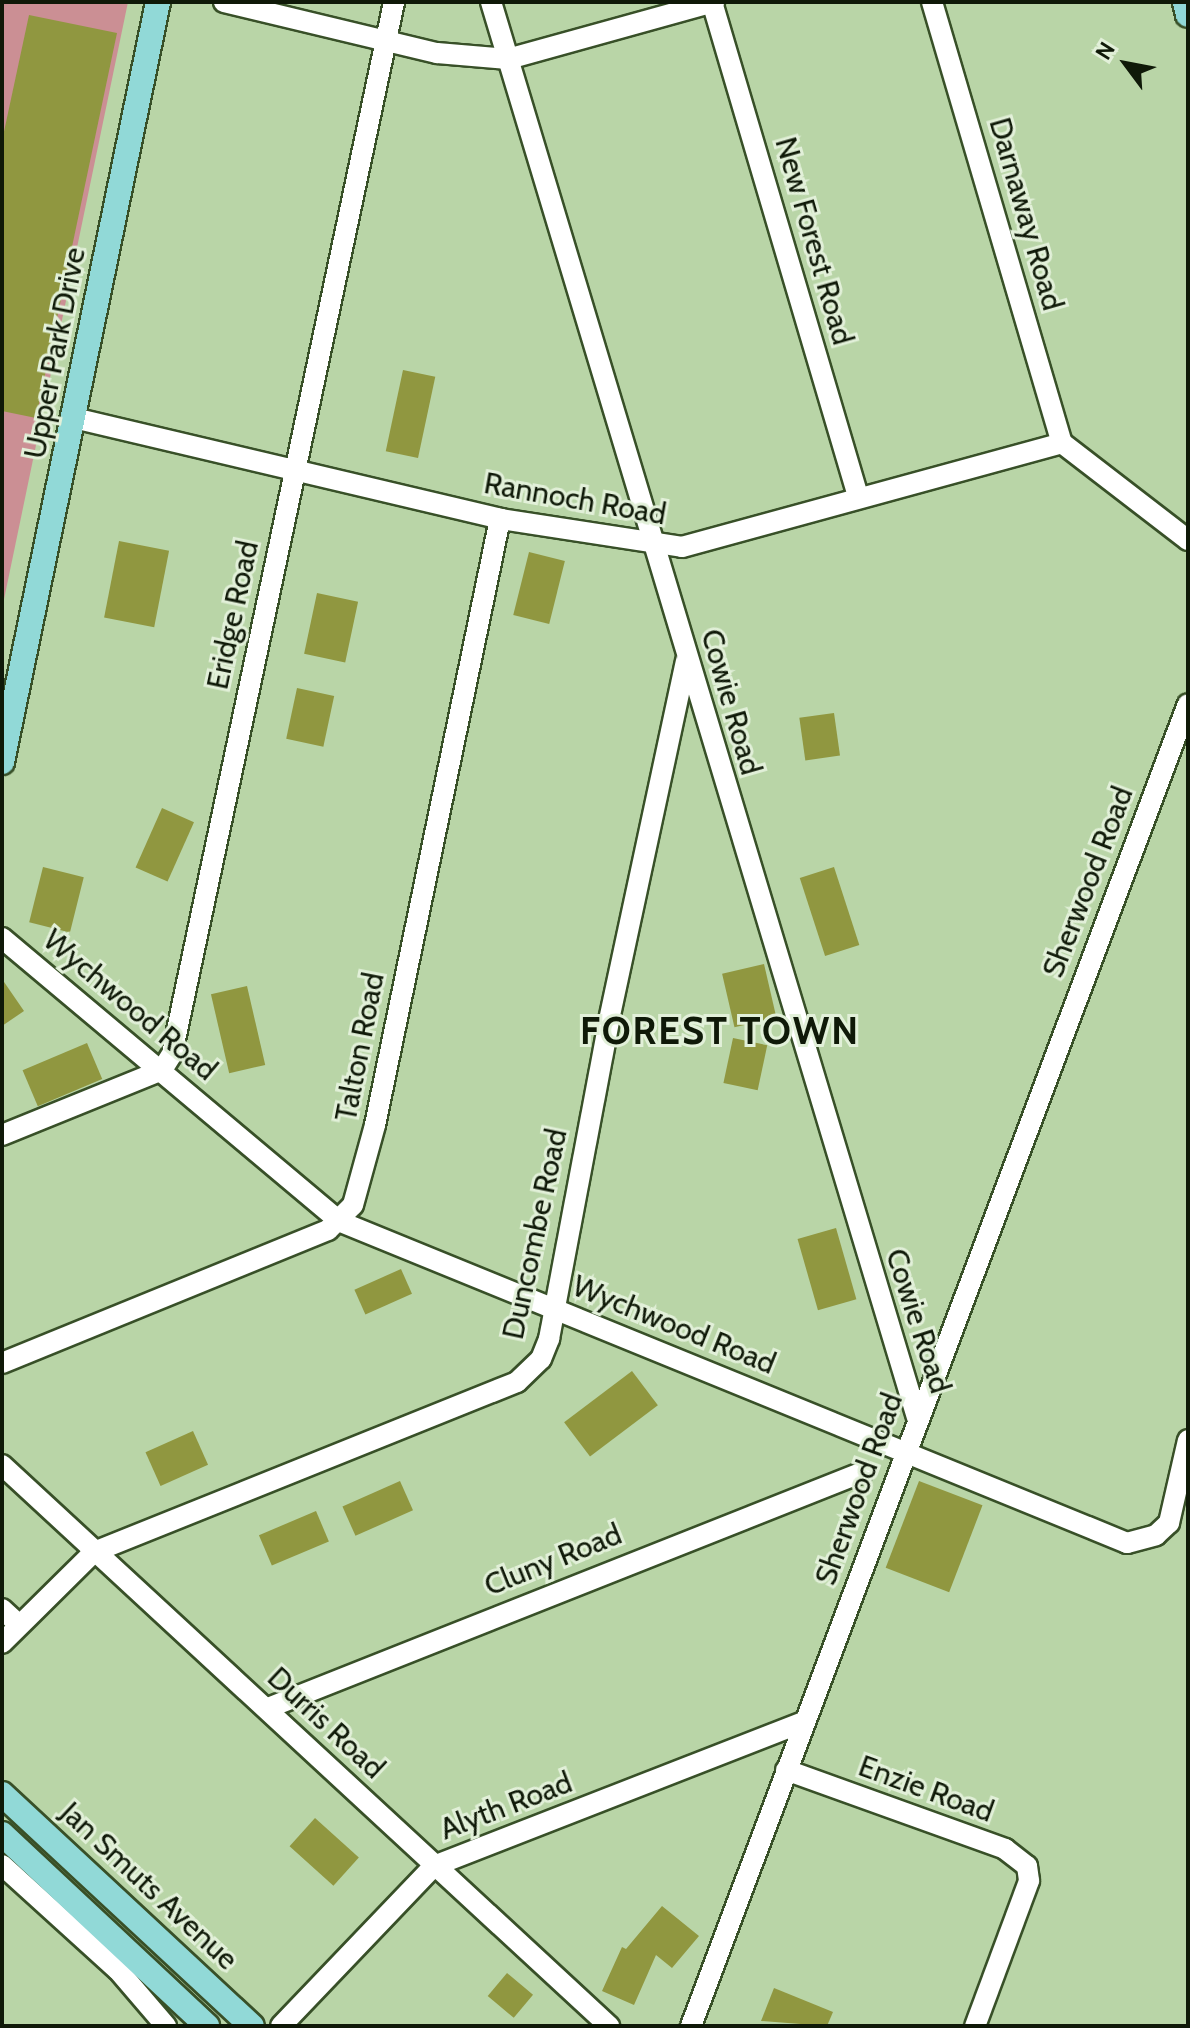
<!DOCTYPE html>
<style>
body{margin:0}
#map{position:relative;width:1190px;height:2028px;overflow:hidden;background:#b9d5a7;font-family:Cabin,sans-serif}
div>[style]{position:absolute}
[style*='--x']{left:calc(var(--x)*1px);top:calc(var(--y)*1px);width:calc(var(--w)*1px);rotate:calc(var(--a)*1deg)}
.green>*{inset:0;background:#cb8f94}
.building>*{inset:0;background:#909740;transform-origin:0 0}
.roads{filter:drop-shadow(2px 0 #385028) drop-shadow(-2px 0 #385028) drop-shadow(0 2px #385028) drop-shadow(0 -2px #385028)}
.minor>*{height:20px;margin:-10px;padding:0 10px;transform-origin:10px;border-radius:10px;background:#fff}
.major>*{height:24px;margin:-12px;padding:0 12px;transform-origin:12px;border-radius:12px;background:#91d9d7}
span{translate:-50% -50%;white-space:nowrap;text-align:center;line-height:1.15;-webkit-text-stroke:6px #e2f0d9;paint-order:stroke}
.street-label{font-size:30px;color:#0f1908}
.district-label{font-size:38px;color:#0f1908;font-weight:700;letter-spacing:2px}
.frame{position:absolute;inset:0;border:4px solid #0f1908;pointer-events:none}
.north{position:absolute;left:1086px;top:24px;width:80px;height:80px;-webkit-text-stroke:6px #e2f0d9;paint-order:stroke;rotate:302deg;font-size:22px;font-weight:700;line-height:32px;text-align:center;color:#0f1908}
.north::after{content:'';display:block;margin:auto;width:28px;height:36px;background:#0f1908;clip-path:polygon(50% 0,100% 100%,50% 72%,0 100%)}
</style>
<div id="map">
<div class="green">
<div style="clip-path:polygon(2px 2px,128px 2px,2px 609px)"></div>
</div>
<div class="building">
<div style="clip-path:polygon(29px 15px,117px 33px,36px 418px,2px 411px,2px 141px)"></div>
<div style="left:403px;top:370px;width:33px;height:83px;rotate:12deg"></div>
<div style="left:119px;top:541px;width:51px;height:78px;rotate:11deg"></div>
<div style="left:529px;top:552px;width:37px;height:65px;rotate:14deg"></div>
<div style="left:317px;top:593px;width:42px;height:62px;rotate:12deg"></div>
<div style="left:297px;top:688px;width:38px;height:52px;rotate:12deg"></div>
<div style="left:834px;top:713px;width:43px;height:35px;rotate:82deg"></div>
<div style="left:162px;top:808px;width:35px;height:65px;rotate:24deg"></div>
<div style="left:43px;top:867px;width:42px;height:57px;rotate:14deg"></div>
<div style="left:834px;top:867px;width:82px;height:36px;rotate:72deg"></div>
<div style="left:764px;top:964px;width:55px;height:43px;rotate:77deg"></div>
<div style="clip-path:polygon(2px 979px,24px 1011px,2px 1026px)"></div>
<div style="left:247px;top:986px;width:81px;height:37px;rotate:77deg"></div>
<div style="left:733px;top:1038px;width:35px;height:46px;rotate:12deg"></div>
<div style="left:87px;top:1043px;width:39px;height:70px;rotate:67deg"></div>
<div style="left:836px;top:1228px;width:74px;height:40px;rotate:74deg"></div>
<div style="left:401px;top:1269px;width:27px;height:51px;rotate:66deg"></div>
<div style="left:632px;top:1371px;width:43px;height:85px;rotate:53deg"></div>
<div style="left:193px;top:1431px;width:37px;height:52px;rotate:66deg"></div>
<div style="left:400px;top:1481px;width:32px;height:63px;rotate:66deg"></div>
<div style="left:919px;top:1481px;width:68px;height:93px;rotate:21deg"></div>
<div style="left:316px;top:1511px;width:33px;height:62px;rotate:67deg"></div>
<div style="left:315px;top:1818px;width:59px;height:38px;rotate:42deg"></div>
<div style="clip-path:polygon(662px 1906px,699px 1936px,672px 1968px,656px 1955px,634px 2005px,602px 1991px,622px 1947px,626px 1949px)"></div>
<div style="left:507px;top:1973px;width:34px;height:30px;rotate:40deg"></div>
<div style="clip-path:polygon(774px 1988px,833px 2012px,827px 2026px,761px 2021px)"></div>
</div>
<div class="roads">
<div class="minor">
<div style="--x:224;--y:2;--w:219;--a:13.5"></div>
<div style="--x:437;--y:53;--w:71;--a:4.8"></div>
<div style="--x:508;--y:59;--w:214;--a:-15.5"></div>
<div style="--x:491;--y:2;--w:1478;--a:73.25"></div>
<div style="--x:712;--y:2;--w:515;--a:73.54"></div>
<div style="--x:932;--y:2;--w:460;--a:73.6"></div>
<div style="--x:74;--y:418;--w:438;--a:13.3"></div>
<div style="--x:500;--y:519;--w:184;--a:8.7"></div>
<div style="--x:682;--y:547;--w:394;--a:-15.3"></div>
<div style="--x:1062;--y:443;--w:159;--a:37.6"></div>
<div style="--x:2;--y:938;--w:442;--a:40"></div>
<div style="--x:341;--y:1222;--w:849;--a:22.21"></div>
<div style="--x:1127;--y:1543;--w:30;--a:-15"></div>
<div style="--x:1156;--y:1535;--w:18;--a:-43"></div>
<div style="--x:1169;--y:1523;--w:85;--a:-77.1"></div>
<div style="--x:2;--y:1135;--w:173;--a:-22.1"></div>
<div style="--x:162;--y:1070;--w:19;--a:-58"></div>
<div style="--x:172;--y:1054;--w:1075;--a:-78.08"></div>
<div style="--x:2;--y:1363;--w:352;--a:-22.2"></div>
<div style="--x:328;--y:1230;--w:35;--a:-45"></div>
<div style="--x:353;--y:1205;--w:83;--a:-74.6"></div>
<div style="--x:375;--y:1125;--w:619;--a:-78.35"></div>
<div style="--x:2;--y:1465;--w:827;--a:42.74"></div>
<div style="--x:2;--y:1609;--w:23;--a:43"></div>
<div style="--x:2;--y:1643;--w:129;--a:-44.7"></div>
<div style="--x:94;--y:1552;--w:456;--a:-21.9"></div>
<div style="--x:517;--y:1382;--w:33;--a:-44"></div>
<div style="--x:541;--y:1359;--w:22;--a:-68"></div>
<div style="--x:549;--y:1339;--w:325;--a:-79.3"></div>
<div style="--x:609;--y:1020;--w:367;--a:-77.9"></div>
<div style="--x:268;--y:1708;--w:640;--a:-21.64"></div>
<div style="--x:786;--y:1770;--w:233;--a:19.8"></div>
<div style="--x:1005;--y:1849;--w:28;--a:38"></div>
<div style="--x:1027;--y:1866;--w:15;--a:82"></div>
<div style="--x:1029;--y:1881;--w:155;--a:110.4"></div>
<div style="--x:2;--y:1865;--w:156;--a:42.2"></div>
<div style="--x:118;--y:1970;--w:74;--a:49.4"></div>
<div style="--x:281;--y:2026;--w:221;--a:-46.3"></div>
<div style="--x:434;--y:1866;--w:398;--a:-21.3"></div>
<div style="--x:691;--y:2026;--w:1412;--a:-69.4"></div>
</div>
<div class="major">
<div style="--x:1185;--y:2;--w:13;--a:77"></div>
<div style="--x:2;--y:762;--w:776;--a:-78.4"></div>
<div style="--x:2;--y:1794;--w:341;--a:42.9"></div>
<div style="--x:2;--y:1834;--w:281;--a:43.1"></div>
</div>
</div>
<div class="street-label">
<span style="left:1026px;top:214px;rotate:74deg">Darnaway Road</span>
<span style="left:814px;top:241px;rotate:74deg">New Forest Road</span>
<span style="left:55px;top:353px;rotate:-79deg">Upper Park Drive</span>
<span style="left:575px;top:499px;rotate:10deg">Rannoch Road</span>
<span style="left:233px;top:615px;rotate:-78deg">Eridge Road</span>
<span style="left:731px;top:702px;rotate:74deg">Cowie Road</span>
<span style="left:1088px;top:882px;rotate:-69deg">Sherwood Road</span>
<span style="left:130px;top:1005px;rotate:40deg">Wychwood Road</span>
<span style="left:360px;top:1047px;rotate:-79deg">Talton Road</span>
<span style="left:535px;top:1234px;rotate:-78deg">Duncombe Road</span>
<span style="left:918px;top:1321px;rotate:72deg">Cowie Road</span>
<span style="left:674px;top:1325px;rotate:22deg">Wychwood Road</span>
<span style="left:859px;top:1489px;rotate:-70deg">Sherwood Road</span>
<span style="left:553px;top:1560px;rotate:-22deg">Cluny Road</span>
<span style="left:326px;top:1723px;rotate:43deg">Durris Road</span>
<span style="left:926px;top:1789px;rotate:20deg">Enzie Road</span>
<span style="left:506px;top:1806px;rotate:-21deg">Alyth Road</span>
<span style="left:149px;top:1886px;rotate:43deg">Jan Smuts Avenue</span>
</div>
<div class="district-label">
<span style="left:720px;top:1031px">FOREST TOWN</span>
</div>
<div class="frame"></div>
<div class="north">N</div>
</div>
